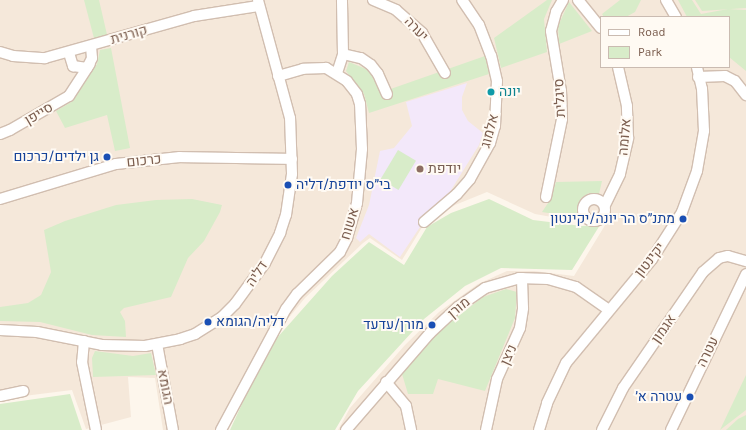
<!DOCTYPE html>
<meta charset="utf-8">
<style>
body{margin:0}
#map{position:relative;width:746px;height:430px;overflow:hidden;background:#fdf6ec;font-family:Karla,Heebo,sans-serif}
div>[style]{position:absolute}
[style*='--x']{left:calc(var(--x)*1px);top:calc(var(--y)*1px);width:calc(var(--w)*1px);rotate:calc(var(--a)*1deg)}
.residential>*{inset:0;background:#f5e8da}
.education>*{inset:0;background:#f3e8fa}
.green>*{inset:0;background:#d8ecc9;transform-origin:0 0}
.roads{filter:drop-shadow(1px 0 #d1beb0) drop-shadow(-1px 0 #d1beb0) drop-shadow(0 1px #d1beb0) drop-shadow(0 -1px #d1beb0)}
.minor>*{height:10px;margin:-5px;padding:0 5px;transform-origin:5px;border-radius:5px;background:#fff}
.minor>.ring{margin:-5px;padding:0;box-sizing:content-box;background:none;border:10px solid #fff;border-radius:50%}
.dots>*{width:11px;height:11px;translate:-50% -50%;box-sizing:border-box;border:2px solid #fffaf3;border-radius:50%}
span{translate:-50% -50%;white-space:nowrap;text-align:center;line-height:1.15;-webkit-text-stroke:4px #fffaf3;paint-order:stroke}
.street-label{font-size:14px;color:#7a5c4d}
.culture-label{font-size:14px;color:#0d838f}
.left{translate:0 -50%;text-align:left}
.transit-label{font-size:14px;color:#164399}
.right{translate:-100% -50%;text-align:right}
.education-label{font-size:14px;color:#785e54}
.legend{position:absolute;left:600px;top:16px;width:130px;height:52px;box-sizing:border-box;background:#fffaf3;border:1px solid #cabbb1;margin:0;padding:5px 7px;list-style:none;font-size:12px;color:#7a5c4d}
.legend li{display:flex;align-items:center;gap:8px;height:20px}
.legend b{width:20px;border:1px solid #cabbb1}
</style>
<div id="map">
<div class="residential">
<div style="clip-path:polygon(evenodd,0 0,746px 0,746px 430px,338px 430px,350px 408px,405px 345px,439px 312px,478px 284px,507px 271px,534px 271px,574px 276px,607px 222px,591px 224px,535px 214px,487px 192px,455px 205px,424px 224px,402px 260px,370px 238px,363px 243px,305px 298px,277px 332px,226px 430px,163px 430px,155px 378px,128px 377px,131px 417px,86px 429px,72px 390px,0 399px,0 0,601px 17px,729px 17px,729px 67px,601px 67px,601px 17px)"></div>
</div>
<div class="education">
<div style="clip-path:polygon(467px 83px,462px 97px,462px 110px,468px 121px,483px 133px,479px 145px,443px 203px,426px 218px,400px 257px,369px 234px,360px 242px,356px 238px,369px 205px,380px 151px,394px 148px,412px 126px,406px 102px)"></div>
</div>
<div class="green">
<div style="clip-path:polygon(84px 0,99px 0,108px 39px,95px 42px)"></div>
<div style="clip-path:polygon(547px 0,552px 0,544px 19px,547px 52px,501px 68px,494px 38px)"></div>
<div style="clip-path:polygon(620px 0,641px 0,635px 12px,626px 17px,604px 17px,602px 14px)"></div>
<div style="clip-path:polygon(678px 0,692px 0,701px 14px,728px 9px,746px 10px,746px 71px,729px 57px,729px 17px,687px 17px)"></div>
<div style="clip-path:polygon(695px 0,746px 0,746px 8px,702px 11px)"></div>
<div style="clip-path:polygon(569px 2px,592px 31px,559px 44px,558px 26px)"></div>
<div style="clip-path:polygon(111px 48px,130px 148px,115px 151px,107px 115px,65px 128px,56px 111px,73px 101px,97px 64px,100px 50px)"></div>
<div style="clip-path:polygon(485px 56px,489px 74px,369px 113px,364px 94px,346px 71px,349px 62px,366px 69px,374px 78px,382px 92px)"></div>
<div style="left:398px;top:150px;width:21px;height:34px;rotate:31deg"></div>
<div style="clip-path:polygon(602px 181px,599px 194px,589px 193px,581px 198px,577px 207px,579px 218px,542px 212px,550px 200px,556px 182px)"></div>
<div style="clip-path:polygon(192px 199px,222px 205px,220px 212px,204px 241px,188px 258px,171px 297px,124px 308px,120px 312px,125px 321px,126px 337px,92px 335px,40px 322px,0 321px,0 307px,28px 303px,41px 295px,51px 272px,44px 230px,65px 221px,116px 205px,156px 200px)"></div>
<div style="clip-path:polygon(489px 199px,533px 220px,582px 226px,600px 225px,572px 270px,501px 268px,465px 286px,424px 319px,358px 391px,335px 430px,230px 430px,247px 393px,276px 339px,332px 276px,369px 242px,404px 265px,427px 227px,451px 213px)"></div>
<div style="clip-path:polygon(506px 289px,517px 292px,515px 318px,485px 391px,438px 379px,433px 394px,408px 394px,402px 374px,442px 328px,483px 297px)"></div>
<div style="clip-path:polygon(95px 351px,133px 356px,151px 353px,156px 375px,93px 377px,92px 358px)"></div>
<div style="clip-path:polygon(746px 375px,746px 410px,720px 430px)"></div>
<div style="clip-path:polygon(70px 394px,82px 430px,0 430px,0 404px)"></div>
<div style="clip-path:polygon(746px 415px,746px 430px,726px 430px,738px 419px)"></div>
</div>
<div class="roads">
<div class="minor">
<div style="--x:373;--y:0;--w:25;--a:23"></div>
<div style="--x:396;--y:10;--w:35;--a:41"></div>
<div style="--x:422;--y:33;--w:46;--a:60.1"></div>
<div style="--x:578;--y:0;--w:36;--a:51"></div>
<div style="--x:666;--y:0;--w:20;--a:60"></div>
<div style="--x:0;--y:52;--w:14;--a:17"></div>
<div style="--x:13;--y:56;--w:32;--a:4"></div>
<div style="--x:45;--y:58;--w:155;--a:-15.7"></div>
<div style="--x:194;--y:16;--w:65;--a:-8.9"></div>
<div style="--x:69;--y:53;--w:14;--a:73"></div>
<div style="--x:73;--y:66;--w:14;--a:8"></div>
<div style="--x:87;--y:68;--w:11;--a:-63"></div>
<div style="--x:92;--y:58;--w:12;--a:-95"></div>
<div style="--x:343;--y:54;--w:18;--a:13"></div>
<div style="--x:361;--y:58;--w:12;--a:35"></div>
<div style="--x:371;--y:65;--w:11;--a:52"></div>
<div style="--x:378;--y:74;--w:22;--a:66"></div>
<div style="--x:337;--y:73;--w:20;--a:-72"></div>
<div style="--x:343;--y:54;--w:54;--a:-91.1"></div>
<div style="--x:698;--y:77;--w:27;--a:-2"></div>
<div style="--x:725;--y:76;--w:11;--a:27"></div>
<div style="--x:735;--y:81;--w:18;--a:52"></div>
<div style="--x:0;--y:134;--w:11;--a:-22"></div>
<div style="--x:10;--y:130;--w:68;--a:-30"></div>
<div style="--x:69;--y:96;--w:38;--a:-57"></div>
<div style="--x:546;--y:197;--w:80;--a:-78.4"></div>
<div style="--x:562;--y:119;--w:28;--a:-92"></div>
<div style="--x:561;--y:91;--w:61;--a:-99.5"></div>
<div style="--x:551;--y:31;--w:20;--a:-75"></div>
<div style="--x:556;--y:12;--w:14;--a:-60"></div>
<div class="ring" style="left:583px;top:199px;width:12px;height:12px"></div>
<div style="--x:0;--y:199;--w:121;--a:-16.8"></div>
<div style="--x:116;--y:164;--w:64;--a:-6.2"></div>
<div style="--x:180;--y:157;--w:112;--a:1"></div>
<div style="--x:605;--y:205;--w:34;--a:-64"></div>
<div style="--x:620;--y:174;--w:37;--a:-77"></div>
<div style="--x:628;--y:138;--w:32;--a:-92"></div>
<div style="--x:627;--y:106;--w:40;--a:-103"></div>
<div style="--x:424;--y:222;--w:43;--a:-40.3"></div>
<div style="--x:457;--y:194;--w:20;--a:-49"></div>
<div style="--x:470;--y:179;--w:41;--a:-60.9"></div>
<div style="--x:490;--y:143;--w:18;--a:-74"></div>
<div style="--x:495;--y:126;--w:45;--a:-87.5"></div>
<div style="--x:497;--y:81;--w:26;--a:-103"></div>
<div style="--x:491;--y:56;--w:33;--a:-111"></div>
<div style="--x:479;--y:25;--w:30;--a:-124"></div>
<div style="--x:0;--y:330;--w:37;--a:3"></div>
<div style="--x:37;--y:332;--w:66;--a:11.3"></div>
<div style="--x:102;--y:345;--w:43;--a:1.3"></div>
<div style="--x:145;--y:346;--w:36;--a:-11"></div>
<div style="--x:180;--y:339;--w:16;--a:-18"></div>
<div style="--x:195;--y:334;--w:32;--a:-32"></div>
<div style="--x:222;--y:317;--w:18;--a:-45"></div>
<div style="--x:235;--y:304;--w:51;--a:-53.8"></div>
<div style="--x:265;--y:263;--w:34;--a:-63"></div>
<div style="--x:280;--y:233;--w:19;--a:-72"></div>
<div style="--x:286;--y:215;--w:41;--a:-81.7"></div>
<div style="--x:292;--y:174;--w:56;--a:-92"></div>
<div style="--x:290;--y:118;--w:122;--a:-105.2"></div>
<div style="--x:84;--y:341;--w:21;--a:95"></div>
<div style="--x:82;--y:362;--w:69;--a:78.4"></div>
<div style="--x:157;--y:344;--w:87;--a:79.5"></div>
<div style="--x:386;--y:382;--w:31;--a:50"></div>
<div style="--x:406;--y:406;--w:25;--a:78"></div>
<div style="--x:0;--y:396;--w:24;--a:-12"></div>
<div style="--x:221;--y:430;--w:137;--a:-61.8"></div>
<div style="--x:286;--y:309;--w:19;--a:-54"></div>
<div style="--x:297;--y:294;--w:60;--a:-44.3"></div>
<div style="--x:340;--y:252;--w:16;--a:-63"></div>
<div style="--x:347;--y:238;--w:36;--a:-74"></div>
<div style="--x:357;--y:203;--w:54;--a:-84.7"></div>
<div style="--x:362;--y:149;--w:45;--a:-92.5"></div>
<div style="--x:360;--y:104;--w:10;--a:-107"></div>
<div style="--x:357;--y:94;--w:16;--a:-128"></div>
<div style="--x:347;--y:81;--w:25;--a:-148"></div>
<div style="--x:326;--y:68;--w:23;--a:178"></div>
<div style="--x:303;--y:69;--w:26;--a:164"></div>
<div style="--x:346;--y:430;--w:128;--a:-49.1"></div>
<div style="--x:430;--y:333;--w:38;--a:-43"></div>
<div style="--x:458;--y:307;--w:33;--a:-35"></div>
<div style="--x:485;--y:288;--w:35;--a:-16"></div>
<div style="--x:519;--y:278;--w:29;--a:2"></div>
<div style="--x:548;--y:279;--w:29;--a:16"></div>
<div style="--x:576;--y:287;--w:40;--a:34.9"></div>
<div style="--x:486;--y:430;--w:52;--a:-77.8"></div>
<div style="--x:497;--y:379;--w:56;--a:-65.7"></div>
<div style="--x:520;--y:328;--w:20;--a:-81"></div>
<div style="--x:523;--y:308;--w:30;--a:-92"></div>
<div style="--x:539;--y:430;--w:28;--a:-73"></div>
<div style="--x:547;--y:403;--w:44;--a:-64.6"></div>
<div style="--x:566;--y:363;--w:135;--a:-50.4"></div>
<div style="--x:652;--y:259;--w:56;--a:-57.4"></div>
<div style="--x:682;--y:212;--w:44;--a:-69.9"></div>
<div style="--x:697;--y:171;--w:41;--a:-80.1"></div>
<div style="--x:704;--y:131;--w:42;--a:-92.7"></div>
<div style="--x:702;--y:89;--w:23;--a:-103"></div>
<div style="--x:602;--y:430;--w:47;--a:-63.4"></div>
<div style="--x:623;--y:388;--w:141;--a:-55.4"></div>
<div style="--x:703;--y:272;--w:21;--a:-41"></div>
<div style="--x:719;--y:258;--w:9;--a:-13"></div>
<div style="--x:728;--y:256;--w:19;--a:16"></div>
<div style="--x:671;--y:430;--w:173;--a:-64.3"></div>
</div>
</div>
<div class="dots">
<div style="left:491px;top:92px;background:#0f9aa8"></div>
<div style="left:107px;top:157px;background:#1a4fb4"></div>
<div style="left:420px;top:169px;background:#8d6e63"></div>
<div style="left:288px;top:185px;background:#1a4fb4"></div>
<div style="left:683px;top:219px;background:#1a4fb4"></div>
<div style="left:208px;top:322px;background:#1a4fb4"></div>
<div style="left:432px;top:325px;background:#1a4fb4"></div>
<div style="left:690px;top:397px;background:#1a4fb4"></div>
</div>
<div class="street-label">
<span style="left:416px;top:29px;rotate:47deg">יערה</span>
<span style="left:129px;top:35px;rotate:-16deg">קורנית</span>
<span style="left:560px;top:98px;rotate:-93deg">סיגלית</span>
<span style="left:39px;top:114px;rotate:-30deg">סייפן</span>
<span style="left:490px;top:131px;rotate:-75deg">אלמוג</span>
<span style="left:625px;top:137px;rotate:-85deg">אלומה</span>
<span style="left:144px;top:161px;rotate:-6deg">כרכום</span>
<span style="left:350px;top:224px;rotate:-73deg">אשוח</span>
<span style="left:650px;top:260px;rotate:-52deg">יקינטון</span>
<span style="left:257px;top:274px;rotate:-56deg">דליה</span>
<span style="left:459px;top:308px;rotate:-40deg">מורן</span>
<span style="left:664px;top:329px;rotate:-55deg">אגמון</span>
<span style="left:708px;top:352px;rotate:-64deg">עטרה</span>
<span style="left:509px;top:355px;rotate:-65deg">ניצן</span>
<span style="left:165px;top:387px;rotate:79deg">הגומא</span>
</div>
<div class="culture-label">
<span class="left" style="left:499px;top:92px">יונה</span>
</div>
<div class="transit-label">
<span class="right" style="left:99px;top:157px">גן ילדים/כרכום</span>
<span class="left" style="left:296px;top:185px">בי״ס יודפת/דליה</span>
<span class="right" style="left:675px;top:219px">מתנ״ס הר יונה/יקינטון</span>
<span class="left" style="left:216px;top:322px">דליה/הגומא</span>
<span class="right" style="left:424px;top:325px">מורן/עדעד</span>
<span class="right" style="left:682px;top:397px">עטרה א׳</span>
</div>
<div class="education-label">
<span class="left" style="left:428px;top:169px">יודפת</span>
</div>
<ul class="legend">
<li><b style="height:5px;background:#fff"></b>Road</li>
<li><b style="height:11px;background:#d8ecc9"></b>Park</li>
</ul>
</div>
